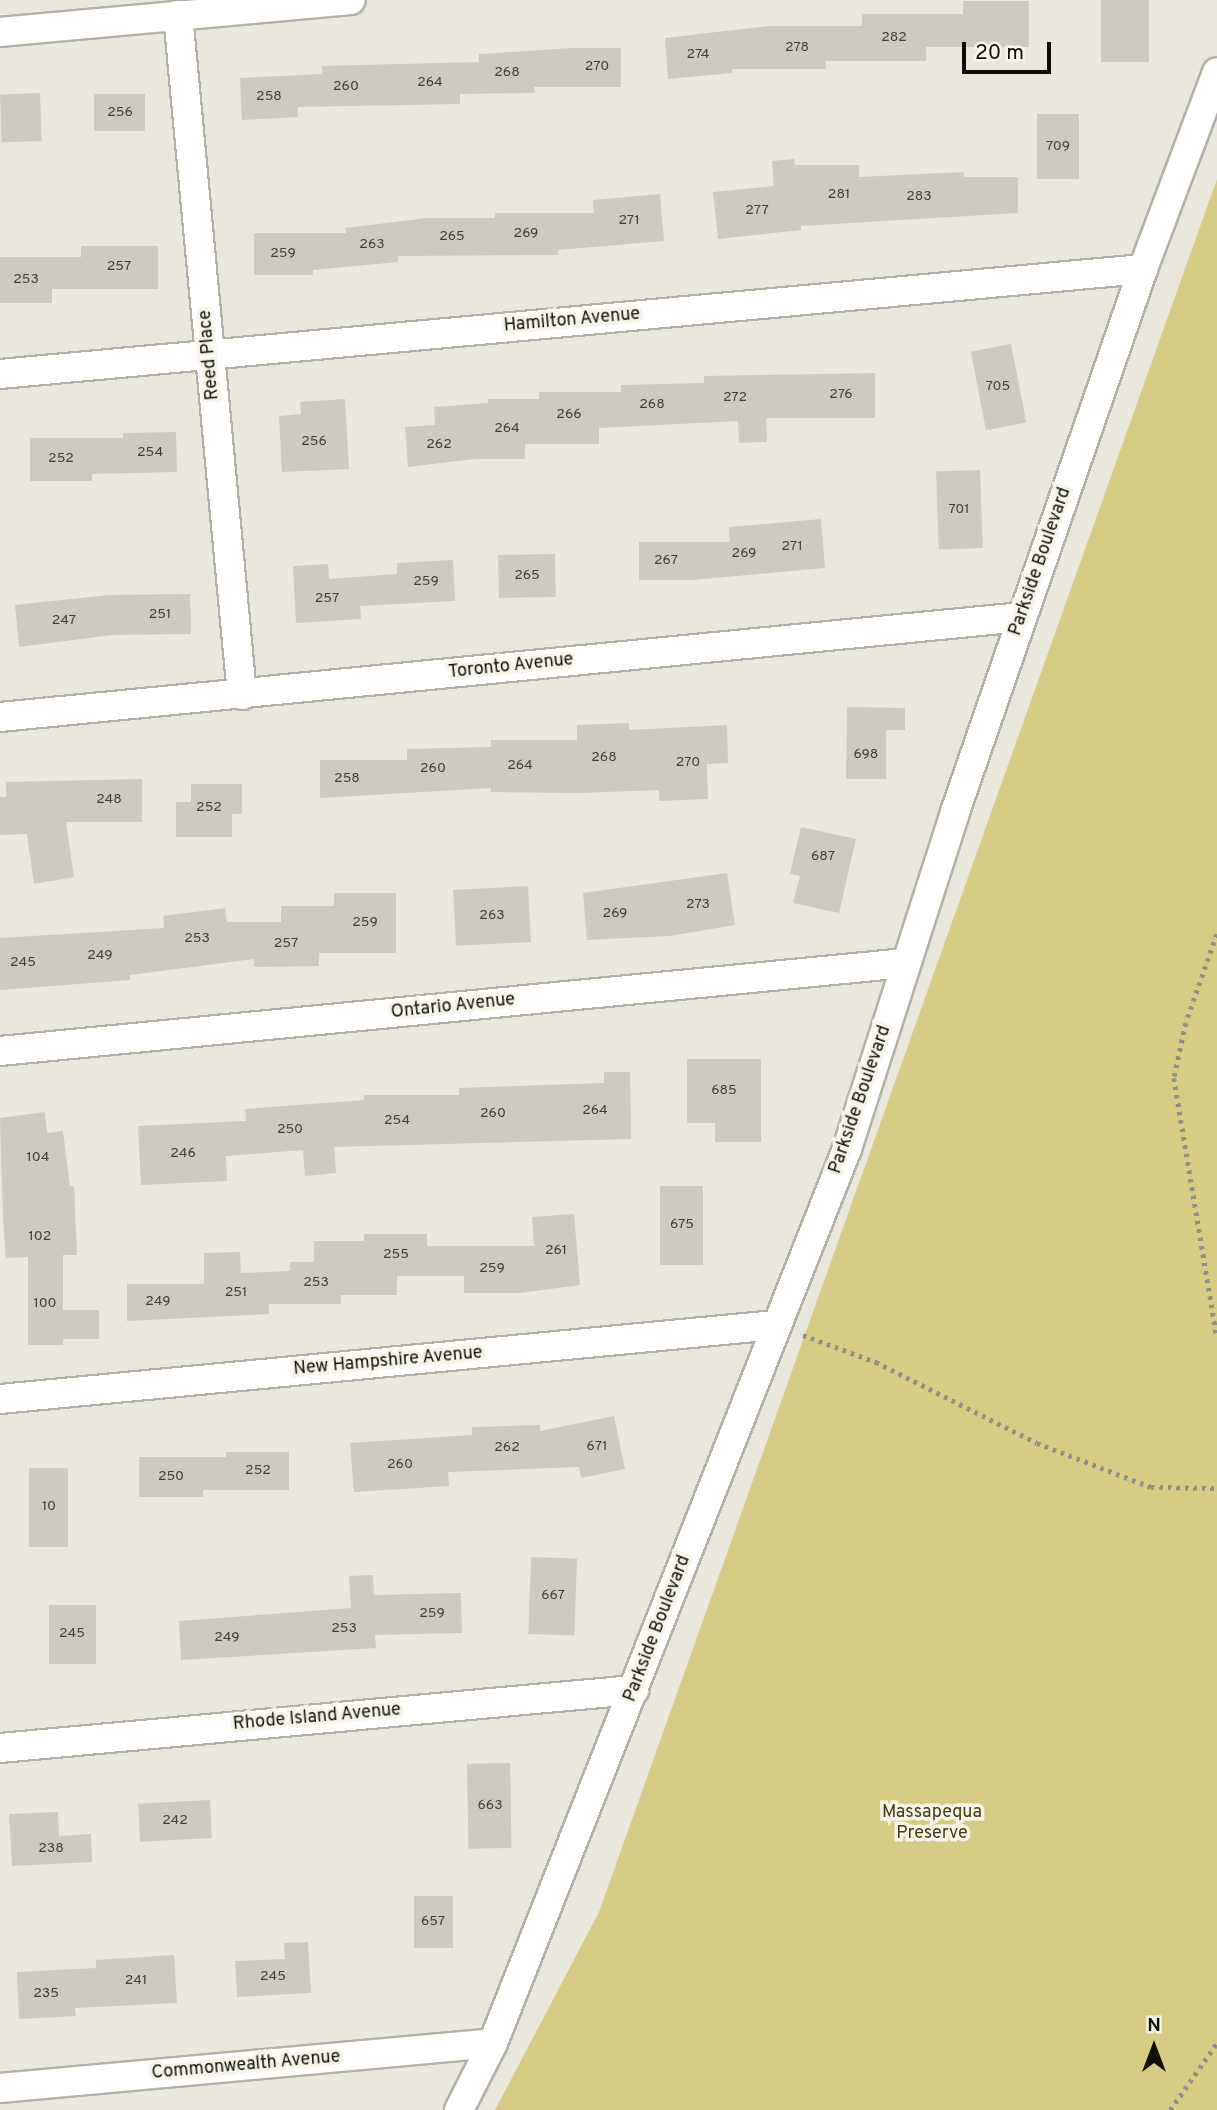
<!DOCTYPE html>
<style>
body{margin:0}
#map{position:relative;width:1217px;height:2110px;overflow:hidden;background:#eae8dc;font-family:Overpass,sans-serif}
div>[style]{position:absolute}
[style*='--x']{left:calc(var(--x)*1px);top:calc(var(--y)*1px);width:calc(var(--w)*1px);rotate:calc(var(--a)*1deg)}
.green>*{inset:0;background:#d8cc85}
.building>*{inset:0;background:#cdcbbf;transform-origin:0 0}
.path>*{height:4.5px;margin-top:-2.25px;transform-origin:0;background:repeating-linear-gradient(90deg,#919087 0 3.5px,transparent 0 8.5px)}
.roads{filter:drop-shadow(2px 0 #b3b1a6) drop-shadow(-2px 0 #b3b1a6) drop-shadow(0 2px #b3b1a6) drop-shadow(0 -2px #b3b1a6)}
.street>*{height:28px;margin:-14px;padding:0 14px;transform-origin:14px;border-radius:14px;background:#fff}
span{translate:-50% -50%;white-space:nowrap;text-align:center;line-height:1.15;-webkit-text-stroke:7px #f7f5e9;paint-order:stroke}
.number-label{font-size:14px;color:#3e3d37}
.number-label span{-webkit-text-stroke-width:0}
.street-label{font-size:18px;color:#0f0e0a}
.park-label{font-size:18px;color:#433c13}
.north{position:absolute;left:1119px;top:2012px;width:70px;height:70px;-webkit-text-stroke:5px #f7f5e9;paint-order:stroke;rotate:0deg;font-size:19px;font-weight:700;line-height:28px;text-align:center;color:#0f0e0a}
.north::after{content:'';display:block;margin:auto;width:24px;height:32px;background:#0f0e0a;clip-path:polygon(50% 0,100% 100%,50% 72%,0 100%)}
.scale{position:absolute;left:962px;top:42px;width:89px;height:32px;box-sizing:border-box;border:4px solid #0f0e0a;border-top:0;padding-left:9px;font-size:21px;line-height:24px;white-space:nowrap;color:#0f0e0a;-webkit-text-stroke:5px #f7f5e9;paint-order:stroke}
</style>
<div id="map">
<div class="green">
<div style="clip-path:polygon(1217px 179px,1217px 2110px,495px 2110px,599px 1912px)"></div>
</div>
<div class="building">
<div style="left:1101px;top:0;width:48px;height:62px"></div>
<div style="clip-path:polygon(963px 1px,1029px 1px,1029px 47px,926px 47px,926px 61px,826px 61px,826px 69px,732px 69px,732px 73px,668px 79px,665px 38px,768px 26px,862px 26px,862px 14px,963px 14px)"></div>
<div style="clip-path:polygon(572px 48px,621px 48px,621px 87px,534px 87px,535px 93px,460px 94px,460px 104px,298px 107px,298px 117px,242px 120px,240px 78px,322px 74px,322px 66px,479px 62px,479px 54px)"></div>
<div style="left:40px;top:93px;width:48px;height:40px;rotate:88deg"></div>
<div style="left:94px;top:94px;width:51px;height:37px"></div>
<div style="left:1037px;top:114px;width:42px;height:65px"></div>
<div style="clip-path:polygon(794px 159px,795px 165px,859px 165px,859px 177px,964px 172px,964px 177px,1018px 177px,1018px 213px,801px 226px,801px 230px,718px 239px,713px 192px,774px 186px,772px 161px)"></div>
<div style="clip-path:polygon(660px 194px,664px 241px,558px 250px,558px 255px,398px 256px,398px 262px,313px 270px,313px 275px,254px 275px,254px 233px,346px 233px,345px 228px,427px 218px,495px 218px,495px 213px,594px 213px,593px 200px)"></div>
<div style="clip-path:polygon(81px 246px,158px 246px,158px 289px,52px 289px,52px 303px,0 303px,0 257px,81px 257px)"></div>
<div style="left:1011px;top:344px;width:80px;height:41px;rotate:79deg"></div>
<div style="clip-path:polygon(875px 373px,875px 418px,766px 418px,767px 442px,739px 443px,738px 421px,599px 428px,599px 444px,525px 444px,525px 459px,474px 459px,408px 467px,405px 427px,435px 425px,434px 407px,488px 403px,488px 399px,539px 399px,539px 392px,621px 392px,621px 385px,704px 383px,704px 376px)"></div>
<div style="clip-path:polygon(345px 399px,349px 469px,282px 472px,279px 416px,301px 414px,300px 402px)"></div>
<div style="clip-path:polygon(176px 432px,177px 472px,92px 474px,92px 481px,30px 481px,30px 438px,123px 438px,123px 433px)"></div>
<div style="left:980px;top:470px;width:78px;height:44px;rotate:88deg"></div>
<div style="clip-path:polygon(821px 519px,825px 568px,693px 580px,639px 580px,639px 542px,730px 542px,729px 527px)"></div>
<div style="left:555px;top:554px;width:43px;height:57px;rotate:89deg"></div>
<div style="clip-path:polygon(453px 560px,455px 601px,360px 606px,361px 619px,296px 623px,293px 566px,328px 564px,329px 579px,397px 574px,397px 563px)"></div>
<div style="clip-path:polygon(190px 594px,191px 634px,112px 635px,19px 647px,15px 605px,109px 595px)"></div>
<div style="clip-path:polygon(847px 707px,905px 708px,905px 730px,886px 730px,886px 779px,846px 779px)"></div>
<div style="clip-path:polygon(629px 723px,629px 730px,727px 725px,728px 763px,707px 764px,708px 799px,659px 801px,659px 790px,579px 793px,491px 792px,491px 788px,320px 798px,320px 760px,407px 760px,407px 749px,491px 747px,491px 740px,577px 740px,577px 725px)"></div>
<div style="clip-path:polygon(142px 779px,142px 822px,66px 822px,74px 877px,34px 884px,27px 834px,0 835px,0 797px,6px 797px,6px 782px)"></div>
<div style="clip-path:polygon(191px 784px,242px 784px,242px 814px,232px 814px,232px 837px,176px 837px,176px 802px,191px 802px)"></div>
<div style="clip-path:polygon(801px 827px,856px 839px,839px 913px,793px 903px,800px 876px,790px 874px)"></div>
<div style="clip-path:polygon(727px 873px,735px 925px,670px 936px,587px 940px,583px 893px)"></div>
<div style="left:528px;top:886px;width:56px;height:75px;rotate:87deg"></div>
<div style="clip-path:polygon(334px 893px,396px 893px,396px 953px,319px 953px,319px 966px,254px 967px,254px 959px,130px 975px,130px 980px,0 990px,0 938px,164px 928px,163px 916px,225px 908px,227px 922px,281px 922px,281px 906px,334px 906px)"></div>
<div style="clip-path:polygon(687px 1059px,761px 1059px,761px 1142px,715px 1142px,715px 1123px,687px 1123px)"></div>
<div style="clip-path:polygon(604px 1072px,630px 1072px,631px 1139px,334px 1147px,336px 1173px,305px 1176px,303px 1150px,226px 1156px,227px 1181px,141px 1185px,138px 1126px,246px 1121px,245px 1109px,364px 1100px,364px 1095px,459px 1095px,459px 1088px,604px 1083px)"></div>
<div style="clip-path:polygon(45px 1112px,47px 1133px,63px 1131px,70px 1186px,74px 1186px,77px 1255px,63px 1255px,63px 1310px,99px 1310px,99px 1339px,63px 1339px,63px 1345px,28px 1345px,28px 1257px,6px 1258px,3px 1220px,0 1118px)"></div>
<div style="left:660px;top:1186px;width:43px;height:79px"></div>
<div style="clip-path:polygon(574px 1214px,580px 1285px,520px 1293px,464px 1293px,464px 1276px,397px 1276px,397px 1295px,341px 1295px,341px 1304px,269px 1304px,269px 1314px,127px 1321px,127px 1284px,204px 1284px,204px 1253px,240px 1252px,241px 1273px,290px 1271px,290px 1262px,314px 1262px,314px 1241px,364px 1241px,364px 1234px,427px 1234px,427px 1246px,534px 1246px,532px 1217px)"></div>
<div style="clip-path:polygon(614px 1416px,625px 1469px,581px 1478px,579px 1467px,448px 1472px,449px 1486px,354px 1492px,350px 1443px,472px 1435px,472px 1427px,540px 1425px,540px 1431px)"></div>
<div style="clip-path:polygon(226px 1452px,289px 1452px,289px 1490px,203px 1490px,203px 1497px,139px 1497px,139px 1457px,226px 1457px)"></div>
<div style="left:29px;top:1468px;width:39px;height:79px"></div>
<div style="left:531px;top:1557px;width:46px;height:77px;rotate:2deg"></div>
<div style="clip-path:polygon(373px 1575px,374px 1595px,461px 1593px,462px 1633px,375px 1635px,376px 1648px,181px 1660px,179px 1621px,351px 1608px,349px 1576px)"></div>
<div style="left:49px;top:1605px;width:47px;height:59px"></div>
<div style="left:510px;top:1763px;width:85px;height:43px;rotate:89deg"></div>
<div style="left:210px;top:1800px;width:38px;height:72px;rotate:87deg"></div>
<div style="clip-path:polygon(58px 1812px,59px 1836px,91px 1834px,92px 1862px,12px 1866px,9px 1814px)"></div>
<div style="left:414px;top:1896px;width:39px;height:52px"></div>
<div style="clip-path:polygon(308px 1942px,311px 1993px,237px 1997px,235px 1961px,285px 1959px,284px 1943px)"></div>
<div style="clip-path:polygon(174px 1955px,177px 2003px,75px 2008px,76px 2016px,19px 2019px,17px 1972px,96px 1968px,96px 1960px)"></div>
</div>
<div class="path">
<div style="--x:1217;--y:934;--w:94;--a:109.2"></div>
<div style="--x:1186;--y:1023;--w:56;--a:102.3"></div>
<div style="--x:1174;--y:1078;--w:263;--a:80.6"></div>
<div style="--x:803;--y:1335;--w:78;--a:20.3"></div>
<div style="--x:876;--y:1362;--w:180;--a:26.7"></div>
<div style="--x:1037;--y:1443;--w:122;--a:21.1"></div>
<div style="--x:1151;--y:1487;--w:66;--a:0.9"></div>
<div style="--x:1170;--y:2110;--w:82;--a:-55"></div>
</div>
<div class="roads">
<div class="street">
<div style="--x:178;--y:15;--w:683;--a:84.62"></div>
<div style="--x:0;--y:32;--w:352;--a:-5.2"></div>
<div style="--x:0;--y:374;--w:1148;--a:-5.25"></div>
<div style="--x:0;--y:717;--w:1027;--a:-5.59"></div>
<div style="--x:0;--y:1051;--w:910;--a:-5.55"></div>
<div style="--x:0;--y:1399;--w:780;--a:-5.45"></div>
<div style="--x:0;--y:1748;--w:637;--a:-5.23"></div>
<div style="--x:0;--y:2088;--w:495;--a:-5.2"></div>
<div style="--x:459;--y:2110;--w:75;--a:-63.1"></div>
<div style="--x:493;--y:2043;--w:962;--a:-68.4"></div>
<div style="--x:847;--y:1149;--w:354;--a:-72.2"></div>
<div style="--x:955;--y:812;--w:575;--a:-70.9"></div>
<div style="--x:1143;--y:269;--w:210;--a:-69.4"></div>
</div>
</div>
<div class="number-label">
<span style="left:894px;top:38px">282</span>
<span style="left:797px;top:48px">278</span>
<span style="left:698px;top:55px">274</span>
<span style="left:597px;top:67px">270</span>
<span style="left:507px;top:73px">268</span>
<span style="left:430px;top:83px">264</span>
<span style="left:346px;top:87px">260</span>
<span style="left:269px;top:97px">258</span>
<span style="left:120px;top:113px">256</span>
<span style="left:1058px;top:147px">709</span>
<span style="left:839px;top:195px">281</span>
<span style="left:919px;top:197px">283</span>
<span style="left:757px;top:211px">277</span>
<span style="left:629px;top:221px">271</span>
<span style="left:526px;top:234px">269</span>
<span style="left:452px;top:237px">265</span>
<span style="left:372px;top:245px">263</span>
<span style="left:283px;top:254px">259</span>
<span style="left:119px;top:267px">257</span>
<span style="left:26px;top:280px">253</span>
<span style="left:998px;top:387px">705</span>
<span style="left:841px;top:395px">276</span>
<span style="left:735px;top:398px">272</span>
<span style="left:652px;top:405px">268</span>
<span style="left:569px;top:415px">266</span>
<span style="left:507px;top:429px">264</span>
<span style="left:314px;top:442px">256</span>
<span style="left:439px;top:445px">262</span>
<span style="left:150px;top:453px">254</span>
<span style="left:61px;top:459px">252</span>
<span style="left:959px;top:510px">701</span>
<span style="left:792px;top:547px">271</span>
<span style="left:744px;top:554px">269</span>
<span style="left:666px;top:561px">267</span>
<span style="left:527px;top:576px">265</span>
<span style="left:426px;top:582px">259</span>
<span style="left:327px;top:599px">257</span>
<span style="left:160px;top:615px">251</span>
<span style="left:64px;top:621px">247</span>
<span style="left:866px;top:755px">698</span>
<span style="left:604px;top:758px">268</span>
<span style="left:688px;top:763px">270</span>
<span style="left:520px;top:766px">264</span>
<span style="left:433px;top:769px">260</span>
<span style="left:347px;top:779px">258</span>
<span style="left:109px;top:800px">248</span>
<span style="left:209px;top:808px">252</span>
<span style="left:823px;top:857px">687</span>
<span style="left:698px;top:905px">273</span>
<span style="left:615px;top:914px">269</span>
<span style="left:492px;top:916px">263</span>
<span style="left:365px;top:923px">259</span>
<span style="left:197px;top:939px">253</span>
<span style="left:286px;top:944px">257</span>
<span style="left:100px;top:956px">249</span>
<span style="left:23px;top:963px">245</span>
<span style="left:724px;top:1091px">685</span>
<span style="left:595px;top:1111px">264</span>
<span style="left:493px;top:1114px">260</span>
<span style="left:397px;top:1121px">254</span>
<span style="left:290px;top:1130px">250</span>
<span style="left:183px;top:1154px">246</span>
<span style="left:38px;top:1158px">104</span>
<span style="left:682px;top:1225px">675</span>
<span style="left:40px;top:1237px">102</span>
<span style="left:556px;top:1251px">261</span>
<span style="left:396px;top:1255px">255</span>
<span style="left:492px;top:1269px">259</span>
<span style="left:316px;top:1283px">253</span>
<span style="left:236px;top:1293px">251</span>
<span style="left:158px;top:1302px">249</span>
<span style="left:45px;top:1304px">100</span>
<span style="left:597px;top:1447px">671</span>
<span style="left:507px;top:1448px">262</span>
<span style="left:400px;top:1465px">260</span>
<span style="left:258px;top:1471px">252</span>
<span style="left:171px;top:1477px">250</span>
<span style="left:49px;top:1507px">10</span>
<span style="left:553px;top:1596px">667</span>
<span style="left:432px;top:1614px">259</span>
<span style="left:344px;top:1629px">253</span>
<span style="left:72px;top:1634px">245</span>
<span style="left:227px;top:1638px">249</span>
<span style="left:490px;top:1806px">663</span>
<span style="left:175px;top:1821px">242</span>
<span style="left:51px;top:1849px">238</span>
<span style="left:433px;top:1922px">657</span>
<span style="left:273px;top:1977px">245</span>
<span style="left:136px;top:1981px">241</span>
<span style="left:46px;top:1994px">235</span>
</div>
<div class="street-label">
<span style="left:572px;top:321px;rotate:-5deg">Hamilton Avenue</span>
<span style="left:210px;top:355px;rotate:-95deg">Reed Place</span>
<span style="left:1041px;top:562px;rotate:-71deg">Parkside Boulevard</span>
<span style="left:511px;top:667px;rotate:-6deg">Toronto Avenue</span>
<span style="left:453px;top:1007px;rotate:-6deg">Ontario Avenue</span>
<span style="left:861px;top:1100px;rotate:-71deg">Parkside Boulevard</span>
<span style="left:388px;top:1362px;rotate:-5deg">New Hampshire Avenue</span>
<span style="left:658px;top:1629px;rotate:-69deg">Parkside Boulevard</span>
<span style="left:317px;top:1718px;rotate:-5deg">Rhode Island Avenue</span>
<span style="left:246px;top:2066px;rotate:-5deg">Commonwealth Avenue</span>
</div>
<div class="park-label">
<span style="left:932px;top:1824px">Massapequa<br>Preserve</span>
</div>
<div class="north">N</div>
<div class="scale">20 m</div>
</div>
